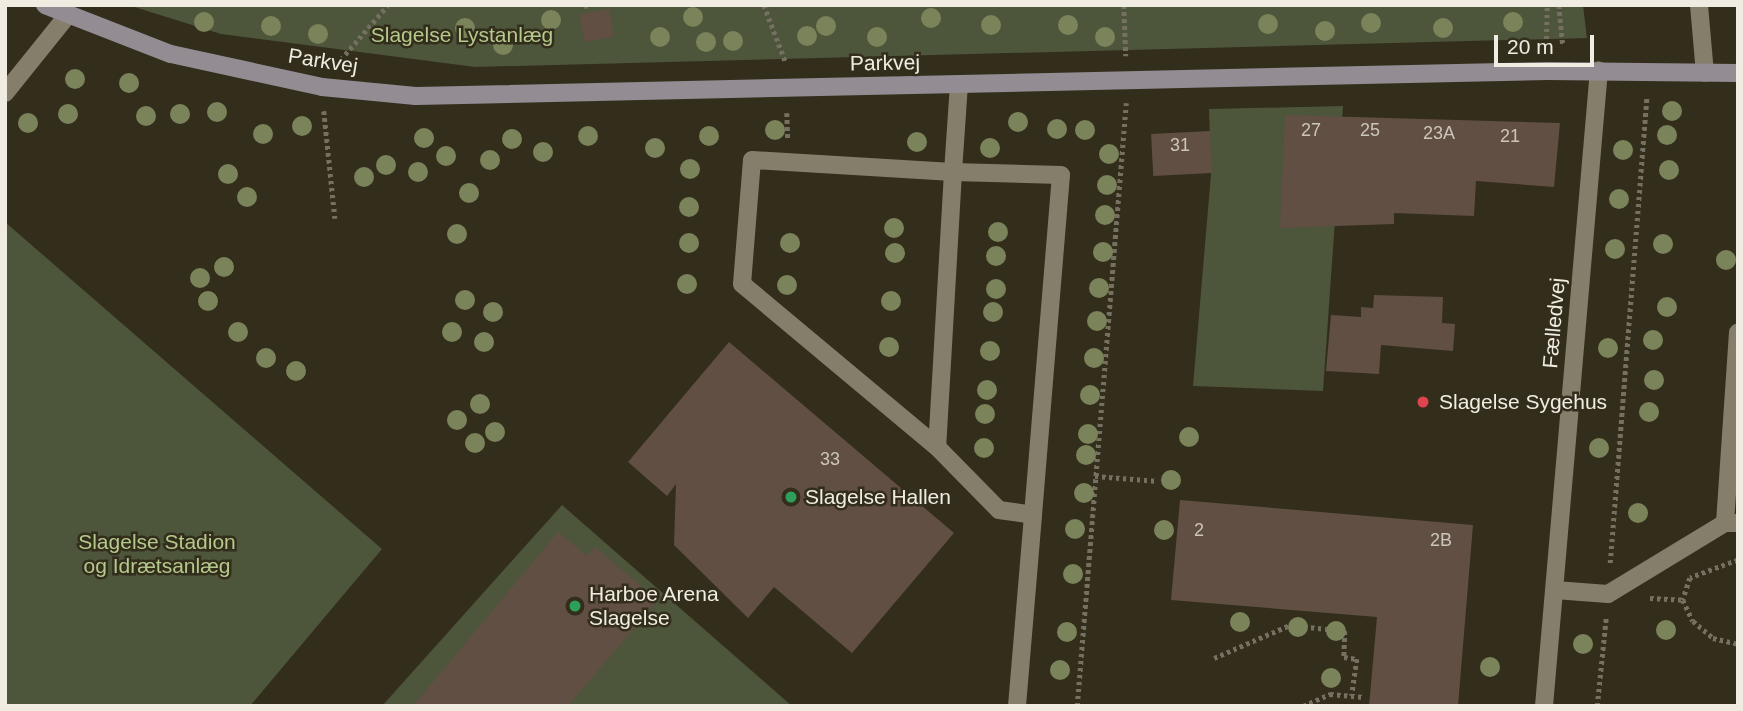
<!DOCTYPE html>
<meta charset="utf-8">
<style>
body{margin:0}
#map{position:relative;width:1743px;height:711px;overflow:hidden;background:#332d1c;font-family:Helvetica,sans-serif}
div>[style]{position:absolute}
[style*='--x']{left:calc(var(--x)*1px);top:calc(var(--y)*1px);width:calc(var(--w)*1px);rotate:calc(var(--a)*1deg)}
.green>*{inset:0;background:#4d553b}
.building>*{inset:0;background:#614f44;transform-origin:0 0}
.path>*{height:4.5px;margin-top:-2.25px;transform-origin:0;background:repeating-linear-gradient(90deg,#757061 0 3.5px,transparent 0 7px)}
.lane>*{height:18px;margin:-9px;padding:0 9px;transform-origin:9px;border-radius:9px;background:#857e6a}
.street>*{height:18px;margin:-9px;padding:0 9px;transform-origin:9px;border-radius:9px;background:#857e6a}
.secondary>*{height:18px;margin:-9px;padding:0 9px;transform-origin:9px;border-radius:9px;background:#938c93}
.trees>*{width:20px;height:20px;margin:-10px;border-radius:50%;background:#7a8359}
.dots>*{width:19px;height:19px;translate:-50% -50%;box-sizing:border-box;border:4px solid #332d1c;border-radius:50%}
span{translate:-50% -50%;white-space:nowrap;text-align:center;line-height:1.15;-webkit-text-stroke:5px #332d1c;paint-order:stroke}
.number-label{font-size:18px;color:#ccc5ba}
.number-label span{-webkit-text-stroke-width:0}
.park-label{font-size:21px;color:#b4c98b}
.street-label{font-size:21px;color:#f0ece1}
.poi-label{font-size:21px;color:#f0ece1}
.left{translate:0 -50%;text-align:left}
.frame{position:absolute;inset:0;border:7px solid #f0ece1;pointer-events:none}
.scale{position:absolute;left:1494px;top:35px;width:100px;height:32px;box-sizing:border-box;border:4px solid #f0ece1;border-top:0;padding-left:9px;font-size:21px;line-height:24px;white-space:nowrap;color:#f0ece1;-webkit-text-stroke:5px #332d1c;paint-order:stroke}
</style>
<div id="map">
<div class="green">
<div style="clip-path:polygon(128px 5px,1583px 5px,1587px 38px,475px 67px,221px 34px)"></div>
<div style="clip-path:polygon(1343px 106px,1323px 391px,1193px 386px,1211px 174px,1209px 109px)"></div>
<div style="clip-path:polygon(5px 222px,382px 549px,250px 706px,5px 706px)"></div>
<div style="clip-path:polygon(562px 505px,792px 706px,382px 706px)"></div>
</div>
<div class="building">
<div style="left:609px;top:9px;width:28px;height:30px;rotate:80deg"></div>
<div style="clip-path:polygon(1285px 115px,1560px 123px,1554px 187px,1476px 181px,1474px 216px,1394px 213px,1394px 224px,1280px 228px)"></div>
<div style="left:1210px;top:131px;width:42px;height:59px;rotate:87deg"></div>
<div style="clip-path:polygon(1374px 295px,1443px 297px,1442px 323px,1455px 324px,1453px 351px,1381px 345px,1379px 374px,1326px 371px,1331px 315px,1361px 317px,1361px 307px,1373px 308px)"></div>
<div style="clip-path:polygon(729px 342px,954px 533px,852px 653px,774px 587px,748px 618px,674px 545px,676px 484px,667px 496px,628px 462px)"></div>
<div style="clip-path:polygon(1180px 500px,1473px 525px,1458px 706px,1369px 706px,1377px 617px,1171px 600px)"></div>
<div style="clip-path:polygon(558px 532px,587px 556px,595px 547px,658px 600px,568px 706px,413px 706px)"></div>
</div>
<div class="path">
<div style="--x:764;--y:5;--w:62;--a:69.2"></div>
<div style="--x:939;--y:5;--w:66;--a:0"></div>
<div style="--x:1124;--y:5;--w:51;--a:87.8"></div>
<div style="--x:1559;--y:5;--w:41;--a:84.4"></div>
<div style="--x:584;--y:6;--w:6;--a:-9"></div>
<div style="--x:1546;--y:46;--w:41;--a:-88.6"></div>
<div style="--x:336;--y:65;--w:79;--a:-49.1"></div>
<div style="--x:324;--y:111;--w:108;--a:84.1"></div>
<div style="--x:787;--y:113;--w:26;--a:88"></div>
<div style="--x:1095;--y:476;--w:63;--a:4.5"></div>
<div style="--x:1738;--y:560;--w:51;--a:159.4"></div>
<div style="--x:1690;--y:578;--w:23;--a:108"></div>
<div style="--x:1683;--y:600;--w:23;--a:65"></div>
<div style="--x:1693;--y:621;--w:26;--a:40"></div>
<div style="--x:1713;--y:638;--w:26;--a:13"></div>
<div style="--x:1610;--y:563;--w:467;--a:-85.5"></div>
<div style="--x:1650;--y:598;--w:33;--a:3"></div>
<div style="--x:1214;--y:658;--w:83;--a:-23.5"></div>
<div style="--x:1290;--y:625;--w:55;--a:6.2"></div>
<div style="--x:1345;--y:631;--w:26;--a:92"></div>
<div style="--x:1344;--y:657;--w:13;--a:9"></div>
<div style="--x:1357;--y:659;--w:37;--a:98"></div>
<div style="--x:1077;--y:706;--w:605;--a:-85.35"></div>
<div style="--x:1303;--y:706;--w:30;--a:-24"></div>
<div style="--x:1330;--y:694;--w:34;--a:5"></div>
<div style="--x:1597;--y:706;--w:89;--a:-84.2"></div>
</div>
<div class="lane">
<div style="--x:1699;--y:5;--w:68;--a:85"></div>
<div style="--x:937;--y:447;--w:254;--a:-140.1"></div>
<div style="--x:742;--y:284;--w:124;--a:-85.4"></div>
<div style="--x:752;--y:160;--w:201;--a:3.4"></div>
<div style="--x:953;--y:172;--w:87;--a:-86.1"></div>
<div style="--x:1725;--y:523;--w:191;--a:-86.1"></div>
<div style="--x:1555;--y:590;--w:53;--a:4.3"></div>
<div style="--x:1608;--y:594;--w:137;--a:-31.3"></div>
<div style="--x:1725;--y:523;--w:13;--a:0"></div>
<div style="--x:1017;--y:706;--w:192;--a:-85.2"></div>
<div style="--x:1033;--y:515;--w:341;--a:-85.3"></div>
<div style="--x:1061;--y:175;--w:108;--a:-178.4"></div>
<div style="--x:953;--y:172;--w:275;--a:93.3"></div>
<div style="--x:937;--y:447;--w:88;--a:45.5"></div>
<div style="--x:999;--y:510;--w:34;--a:8"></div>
</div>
<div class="street">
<div style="--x:5;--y:93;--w:99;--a:-51.2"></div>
<div style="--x:1544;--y:706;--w:638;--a:-85.06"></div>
</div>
<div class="secondary">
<div style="--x:45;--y:5;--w:135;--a:21.3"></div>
<div style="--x:171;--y:54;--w:155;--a:12.3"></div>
<div style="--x:322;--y:87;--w:94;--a:5.5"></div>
<div style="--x:416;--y:96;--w:1132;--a:-1.27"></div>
<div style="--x:1548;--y:71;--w:190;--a:0.6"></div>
</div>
<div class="trees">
<div style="left:693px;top:17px"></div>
<div style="left:931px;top:18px"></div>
<div style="left:551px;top:20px"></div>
<div style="left:204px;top:22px"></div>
<div style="left:1513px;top:22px"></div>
<div style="left:1371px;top:23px"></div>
<div style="left:1268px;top:24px"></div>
<div style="left:991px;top:25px"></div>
<div style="left:1068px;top:25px"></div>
<div style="left:271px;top:26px"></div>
<div style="left:826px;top:26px"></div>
<div style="left:465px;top:28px"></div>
<div style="left:1443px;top:28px"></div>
<div style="left:1325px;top:31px"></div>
<div style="left:318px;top:34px"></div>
<div style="left:807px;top:36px"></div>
<div style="left:660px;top:37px"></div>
<div style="left:877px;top:37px"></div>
<div style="left:1105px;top:37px"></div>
<div style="left:733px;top:41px"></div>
<div style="left:706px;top:42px"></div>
<div style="left:503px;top:45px"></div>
<div style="left:75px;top:79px"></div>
<div style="left:129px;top:83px"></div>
<div style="left:1672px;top:111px"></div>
<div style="left:217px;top:112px"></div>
<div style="left:68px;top:114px"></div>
<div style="left:180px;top:114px"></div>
<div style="left:146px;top:116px"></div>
<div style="left:1018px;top:122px"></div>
<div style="left:28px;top:123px"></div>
<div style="left:302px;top:126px"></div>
<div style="left:1057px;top:129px"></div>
<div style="left:775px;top:130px"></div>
<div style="left:1085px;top:130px"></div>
<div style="left:263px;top:134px"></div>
<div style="left:1667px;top:135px"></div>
<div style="left:588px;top:136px"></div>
<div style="left:709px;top:136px"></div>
<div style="left:424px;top:138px"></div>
<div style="left:512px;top:139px"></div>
<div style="left:917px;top:142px"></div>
<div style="left:655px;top:148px"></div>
<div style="left:990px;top:148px"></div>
<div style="left:1623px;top:150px"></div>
<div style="left:543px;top:152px"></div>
<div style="left:1109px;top:154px"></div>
<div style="left:446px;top:156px"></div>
<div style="left:490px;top:160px"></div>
<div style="left:386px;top:165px"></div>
<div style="left:690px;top:169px"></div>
<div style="left:1669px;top:170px"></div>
<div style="left:418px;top:172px"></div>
<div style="left:228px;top:174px"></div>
<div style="left:364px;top:177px"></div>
<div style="left:1107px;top:185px"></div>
<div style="left:469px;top:193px"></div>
<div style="left:247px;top:197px"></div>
<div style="left:1619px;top:199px"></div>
<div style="left:689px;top:207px"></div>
<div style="left:1105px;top:215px"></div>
<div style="left:894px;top:228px"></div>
<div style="left:998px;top:232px"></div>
<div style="left:457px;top:234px"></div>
<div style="left:689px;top:243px"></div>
<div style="left:790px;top:243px"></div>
<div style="left:1663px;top:244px"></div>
<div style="left:1615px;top:249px"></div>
<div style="left:1103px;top:252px"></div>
<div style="left:895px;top:253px"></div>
<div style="left:996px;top:256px"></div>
<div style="left:1726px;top:260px"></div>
<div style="left:224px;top:267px"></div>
<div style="left:200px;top:278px"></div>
<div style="left:687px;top:284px"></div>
<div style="left:787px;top:285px"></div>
<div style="left:1099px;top:288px"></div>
<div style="left:996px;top:289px"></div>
<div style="left:465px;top:300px"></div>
<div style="left:208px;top:301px"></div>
<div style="left:891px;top:301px"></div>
<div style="left:1667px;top:307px"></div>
<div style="left:493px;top:312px"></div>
<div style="left:993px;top:312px"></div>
<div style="left:1097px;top:321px"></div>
<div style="left:238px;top:332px"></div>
<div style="left:452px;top:332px"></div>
<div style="left:1653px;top:340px"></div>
<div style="left:484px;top:342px"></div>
<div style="left:889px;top:347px"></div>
<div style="left:1608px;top:348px"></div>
<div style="left:990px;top:351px"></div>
<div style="left:266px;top:358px"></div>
<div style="left:1094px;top:358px"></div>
<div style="left:296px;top:371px"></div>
<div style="left:1654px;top:380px"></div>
<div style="left:987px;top:390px"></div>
<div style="left:1090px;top:395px"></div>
<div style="left:480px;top:404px"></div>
<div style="left:1649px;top:412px"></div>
<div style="left:985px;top:414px"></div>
<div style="left:457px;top:420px"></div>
<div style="left:495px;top:432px"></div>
<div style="left:1088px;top:434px"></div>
<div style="left:1189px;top:437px"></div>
<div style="left:475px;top:443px"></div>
<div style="left:984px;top:448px"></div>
<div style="left:1599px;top:448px"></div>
<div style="left:1086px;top:455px"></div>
<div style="left:1171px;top:480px"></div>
<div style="left:1084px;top:493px"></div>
<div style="left:1638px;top:513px"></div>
<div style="left:1075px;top:529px"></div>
<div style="left:1164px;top:530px"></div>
<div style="left:1073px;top:574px"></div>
<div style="left:1240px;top:622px"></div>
<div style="left:1298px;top:627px"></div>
<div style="left:1666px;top:630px"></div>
<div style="left:1336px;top:631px"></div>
<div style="left:1067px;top:632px"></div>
<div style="left:1583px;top:644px"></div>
<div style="left:1490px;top:667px"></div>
<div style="left:1060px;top:670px"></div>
<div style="left:1331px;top:678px"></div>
</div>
<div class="dots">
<div style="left:1423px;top:402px;background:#e0444e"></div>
<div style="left:791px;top:497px;background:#2e9e5b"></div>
<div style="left:575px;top:606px;background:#2e9e5b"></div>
</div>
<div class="number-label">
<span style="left:1311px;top:130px">27</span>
<span style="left:1370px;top:130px">25</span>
<span style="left:1439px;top:133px">23A</span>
<span style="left:1510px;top:136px">21</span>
<span style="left:1180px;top:145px">31</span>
<span style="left:830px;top:459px">33</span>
<span style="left:1199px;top:530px">2</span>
<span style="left:1441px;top:540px">2B</span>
</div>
<div class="park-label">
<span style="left:462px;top:35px">Slagelse Lystanlæg</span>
<span style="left:157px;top:554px">Slagelse Stadion<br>og Idrætsanlæg</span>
</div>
<div class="street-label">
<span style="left:323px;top:61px;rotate:9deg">Parkvej</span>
<span style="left:885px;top:63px;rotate:-1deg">Parkvej</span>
<span style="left:1554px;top:323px;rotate:-85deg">Fælledvej</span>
</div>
<div class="poi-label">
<span class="left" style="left:1439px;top:402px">Slagelse Sygehus</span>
<span class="left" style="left:805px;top:497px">Slagelse Hallen</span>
<span class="left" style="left:589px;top:606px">Harboe Arena<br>Slagelse</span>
</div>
<div class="frame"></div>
<div class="scale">20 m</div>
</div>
